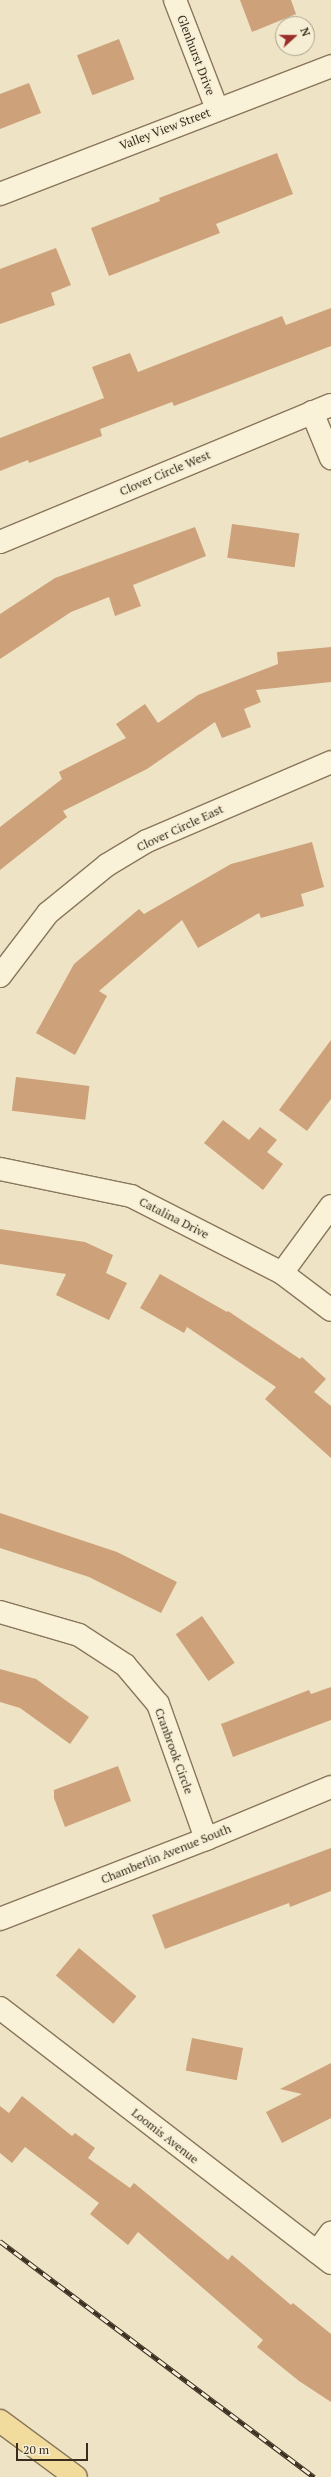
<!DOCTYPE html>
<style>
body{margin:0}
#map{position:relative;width:331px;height:2477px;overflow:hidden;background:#eee4c5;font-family:"PT Serif",serif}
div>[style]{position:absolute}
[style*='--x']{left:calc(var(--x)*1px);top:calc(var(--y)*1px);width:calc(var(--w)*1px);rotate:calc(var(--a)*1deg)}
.building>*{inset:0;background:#cda17a;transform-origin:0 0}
.roads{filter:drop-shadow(1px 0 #89765b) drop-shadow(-1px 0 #89765b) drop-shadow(0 1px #89765b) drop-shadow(0 -1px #89765b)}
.minor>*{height:22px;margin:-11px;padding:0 11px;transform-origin:11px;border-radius:11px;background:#f9f1d8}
.major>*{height:22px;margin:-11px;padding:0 11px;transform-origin:11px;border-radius:11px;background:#f1dc9d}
.rail>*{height:4.5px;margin-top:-2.25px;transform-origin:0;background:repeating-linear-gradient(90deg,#f6eed4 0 9px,#392d1f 0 18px);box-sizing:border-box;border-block:1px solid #392d1f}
span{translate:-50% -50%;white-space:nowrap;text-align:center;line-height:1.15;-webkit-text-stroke:3.5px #f6eed4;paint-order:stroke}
.street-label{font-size:12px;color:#392d1f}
.north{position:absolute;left:275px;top:16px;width:40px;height:40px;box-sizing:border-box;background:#f6eed4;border:1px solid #aaa18c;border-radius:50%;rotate:69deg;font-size:11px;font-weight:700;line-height:16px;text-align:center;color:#392d1f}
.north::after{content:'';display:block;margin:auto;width:14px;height:18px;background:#992f2a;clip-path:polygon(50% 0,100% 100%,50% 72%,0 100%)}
.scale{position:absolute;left:16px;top:2443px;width:72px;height:18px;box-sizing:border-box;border:2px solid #392d1f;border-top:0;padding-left:5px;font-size:12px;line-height:14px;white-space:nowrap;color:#392d1f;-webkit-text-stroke:3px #f6eed4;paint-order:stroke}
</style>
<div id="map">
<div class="building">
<div style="clip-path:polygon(240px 0,291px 0,296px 14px,252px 32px)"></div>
<div style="left:119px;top:39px;width:43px;height:45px;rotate:69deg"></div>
<div style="clip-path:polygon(29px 83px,41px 113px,0 129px,0 94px)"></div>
<div style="clip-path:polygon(277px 153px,293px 194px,216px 224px,220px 233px,109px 276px,91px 228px,160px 201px,159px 198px)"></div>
<div style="clip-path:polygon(56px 248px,71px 285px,51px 293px,55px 305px,0 324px,0 269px)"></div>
<div style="clip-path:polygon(331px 308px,331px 346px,174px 406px,172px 402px,100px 429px,102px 436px,29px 463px,28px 460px,0 471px,0 438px,104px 398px,92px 367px,130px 353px,138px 372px,282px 316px,286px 325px)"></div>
<div style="left:232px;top:524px;width:68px;height:34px;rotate:8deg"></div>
<div style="clip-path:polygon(195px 527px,206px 556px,133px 585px,141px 606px,115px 616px,109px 597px,71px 612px,0 659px,0 614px,55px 578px)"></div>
<div style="clip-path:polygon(331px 647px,331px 682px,256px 690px,261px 702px,244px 709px,251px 727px,222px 738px,215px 722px,147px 769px,63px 811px,67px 817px,0 870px,0 827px,62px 779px,59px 772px,126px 738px,116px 724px,145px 704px,158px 723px,198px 695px,278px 664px,277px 652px)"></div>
<div style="clip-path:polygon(312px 842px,324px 887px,301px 894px,304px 906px,261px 918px,259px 913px,198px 948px,182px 920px,99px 991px,107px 996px,75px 1055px,36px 1033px,74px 964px,139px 909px,144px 914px,231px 864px)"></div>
<div style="clip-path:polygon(331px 1040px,331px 1099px,307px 1131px,279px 1110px)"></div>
<div style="left:16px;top:1077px;width:74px;height:34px;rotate:7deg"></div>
<div style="clip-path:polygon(223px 1120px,249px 1140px,260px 1127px,277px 1140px,267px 1152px,283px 1164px,263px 1190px,204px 1143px)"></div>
<div style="clip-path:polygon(0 1229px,85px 1242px,113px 1255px,106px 1273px,127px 1283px,109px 1320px,56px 1295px,66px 1274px,0 1264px)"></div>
<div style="clip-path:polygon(160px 1274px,227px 1312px,228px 1311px,300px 1359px,302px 1357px,326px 1379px,314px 1392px,331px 1406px,331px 1458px,265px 1399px,276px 1387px,187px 1327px,184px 1333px,140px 1308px)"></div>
<div style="clip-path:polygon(0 1513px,117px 1552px,177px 1582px,161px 1613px,89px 1577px,0 1548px)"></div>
<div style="left:202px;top:1616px;width:57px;height:32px;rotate:55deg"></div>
<div style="clip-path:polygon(0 1669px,36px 1679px,89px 1717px,70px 1744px,20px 1708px,0 1702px)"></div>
<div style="clip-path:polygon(331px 1687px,331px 1720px,233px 1757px,221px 1724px,309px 1690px,311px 1694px)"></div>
<div style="clip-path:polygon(118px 1766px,131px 1801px,65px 1827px,54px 1798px,54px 1790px)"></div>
<div style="clip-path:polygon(331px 1848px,331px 1891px,290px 1907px,289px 1903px,165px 1949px,152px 1915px)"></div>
<div style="left:79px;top:1948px;width:75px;height:36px;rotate:40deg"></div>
<div style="left:192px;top:2038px;width:52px;height:33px;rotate:11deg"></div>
<div style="clip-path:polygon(331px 2063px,331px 2118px,282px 2143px,266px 2112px,302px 2094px,280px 2089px)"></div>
<div style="clip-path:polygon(22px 2096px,72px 2136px,75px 2133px,95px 2148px,88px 2158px,130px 2188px,134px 2183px,228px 2260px,232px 2255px,291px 2305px,293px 2303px,331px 2334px,331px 2402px,299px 2381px,257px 2347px,263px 2340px,138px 2232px,128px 2245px,90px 2214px,99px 2203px,25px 2147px,12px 2163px,0 2153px,0 2106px,9px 2113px)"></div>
</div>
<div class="roads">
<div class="minor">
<div style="--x:175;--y:0;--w:117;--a:68.9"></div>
<div style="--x:0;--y:194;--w:355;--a:-21.1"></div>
<div style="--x:312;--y:412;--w:50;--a:67.6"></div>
<div style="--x:0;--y:542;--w:358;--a:-22.5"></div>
<div style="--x:0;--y:976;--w:79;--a:-52.7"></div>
<div style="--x:48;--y:913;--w:76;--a:-39.1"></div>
<div style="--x:107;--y:865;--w:47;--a:-31"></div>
<div style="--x:147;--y:841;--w:200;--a:-23.2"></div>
<div style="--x:0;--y:1169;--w:134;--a:11.6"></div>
<div style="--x:131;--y:1196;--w:169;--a:27"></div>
<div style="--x:282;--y:1273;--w:61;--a:37.1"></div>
<div style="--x:282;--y:1273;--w:83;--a:-53.8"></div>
<div style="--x:0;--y:1612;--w:82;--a:16.2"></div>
<div style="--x:79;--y:1635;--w:55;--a:33.1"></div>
<div style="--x:125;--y:1665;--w:51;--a:49.8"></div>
<div style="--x:158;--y:1704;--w:143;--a:70.4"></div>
<div style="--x:0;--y:1919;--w:221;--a:-21.2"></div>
<div style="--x:206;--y:1839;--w:135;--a:-22.6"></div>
<div style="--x:0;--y:2008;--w:418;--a:37.6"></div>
<div style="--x:317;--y:2252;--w:24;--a:-54"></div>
</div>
<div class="major">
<div style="--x:0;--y:2421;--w:94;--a:36.4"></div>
</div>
</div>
<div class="rail">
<div style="--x:0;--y:2241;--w:393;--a:36.9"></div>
</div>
<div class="street-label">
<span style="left:196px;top:55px;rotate:69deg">Glenhurst Drive</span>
<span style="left:165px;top:129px;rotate:-21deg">Valley View Street</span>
<span style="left:165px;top:473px;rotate:-23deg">Clover Circle West</span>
<span style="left:180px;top:828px;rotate:-25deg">Clover Circle East</span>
<span style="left:174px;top:1218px;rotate:27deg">Catalina Drive</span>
<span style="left:174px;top:1751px;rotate:70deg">Cranbrook Circle</span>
<span style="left:166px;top:1854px;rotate:-22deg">Chamberlin Avenue South</span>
<span style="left:165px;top:2136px;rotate:38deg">Loomis Avenue</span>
</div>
<div class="north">N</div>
<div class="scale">20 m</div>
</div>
